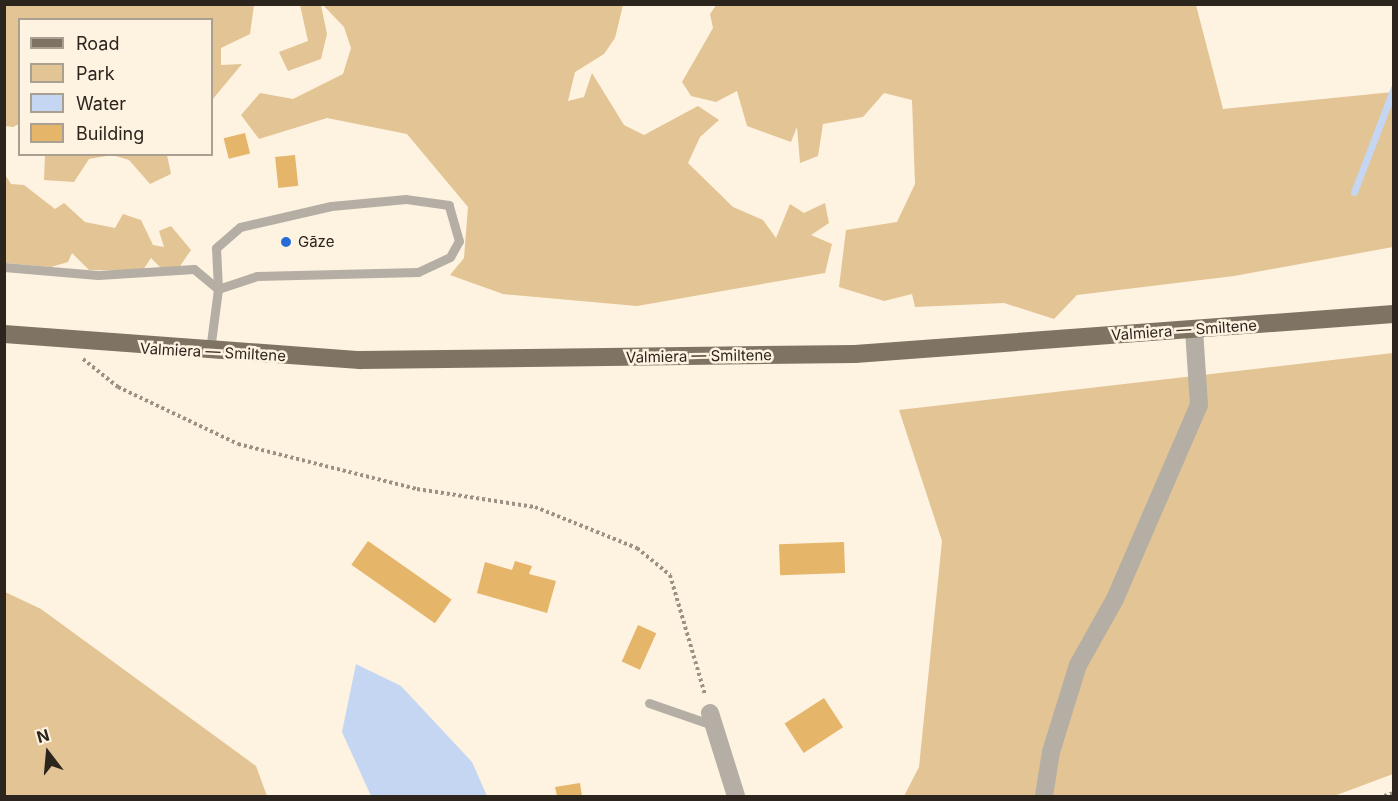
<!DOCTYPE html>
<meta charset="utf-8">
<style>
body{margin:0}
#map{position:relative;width:1398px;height:801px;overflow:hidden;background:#fef2e0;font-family:Inter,sans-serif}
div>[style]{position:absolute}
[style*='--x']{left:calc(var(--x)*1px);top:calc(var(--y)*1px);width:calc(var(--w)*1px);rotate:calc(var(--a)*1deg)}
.green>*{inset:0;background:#e3c494}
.water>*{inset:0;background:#c4d6f2}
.stream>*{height:7px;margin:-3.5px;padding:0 3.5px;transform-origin:3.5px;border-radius:3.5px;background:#c4d6f2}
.building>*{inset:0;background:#e5b66a;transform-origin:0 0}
.path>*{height:4px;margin-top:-2px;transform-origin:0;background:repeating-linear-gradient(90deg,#9b9285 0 3px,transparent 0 6px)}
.service>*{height:9px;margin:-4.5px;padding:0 4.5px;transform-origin:4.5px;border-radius:4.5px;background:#b4aea4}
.minor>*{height:18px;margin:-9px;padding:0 9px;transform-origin:9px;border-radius:9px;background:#b4aea4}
.primary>*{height:18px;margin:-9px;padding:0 9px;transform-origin:9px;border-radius:9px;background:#7f7463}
.dots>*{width:16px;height:16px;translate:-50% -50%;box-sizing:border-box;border:3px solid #fef2e0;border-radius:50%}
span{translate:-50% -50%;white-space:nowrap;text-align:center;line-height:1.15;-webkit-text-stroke:5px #fef2e0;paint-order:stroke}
.poi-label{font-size:15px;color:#2b251d}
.left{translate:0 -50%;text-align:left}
.street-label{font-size:15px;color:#2b251d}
.frame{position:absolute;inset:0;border:6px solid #2b251d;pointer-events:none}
.legend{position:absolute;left:18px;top:18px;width:195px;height:138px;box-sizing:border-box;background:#fef2e0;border:2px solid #aaa092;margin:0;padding:8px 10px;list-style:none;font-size:18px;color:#2b251d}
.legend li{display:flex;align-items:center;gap:12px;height:30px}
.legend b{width:30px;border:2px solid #aaa092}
.north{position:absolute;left:18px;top:723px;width:60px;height:60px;-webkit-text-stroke:4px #fef2e0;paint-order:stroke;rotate:344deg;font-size:16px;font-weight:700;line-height:24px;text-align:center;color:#2b251d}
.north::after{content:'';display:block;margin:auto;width:21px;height:27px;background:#2b251d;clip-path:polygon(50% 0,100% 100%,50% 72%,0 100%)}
</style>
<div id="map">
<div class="green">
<div style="clip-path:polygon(5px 4px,254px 4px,254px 5px,250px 34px,221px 48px,221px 65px,242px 64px,212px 100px,212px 20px,20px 20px,19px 124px,13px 127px,5px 126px)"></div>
<div style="clip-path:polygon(717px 4px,1196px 5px,1223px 109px,1393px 92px,1393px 247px,1234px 276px,1077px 295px,1054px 319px,1004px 303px,915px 307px,912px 294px,884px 301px,839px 287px,846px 230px,897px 222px,915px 184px,912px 100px,884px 93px,863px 117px,823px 124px,818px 156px,800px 163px,797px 127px,791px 142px,747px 126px,737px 91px,716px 102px,691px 96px,682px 82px,713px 28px,710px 14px)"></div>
<div style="clip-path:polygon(300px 5px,321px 5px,327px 34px,321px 59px,288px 71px,279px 52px,308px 41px)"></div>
<div style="clip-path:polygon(323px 5px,623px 5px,615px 38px,604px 54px,575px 72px,568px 101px,584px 97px,592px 73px,624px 125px,644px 135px,698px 106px,719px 120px,700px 137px,688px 163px,733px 207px,763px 220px,776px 238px,790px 204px,804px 213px,825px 203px,829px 223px,811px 235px,832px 244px,825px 273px,637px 306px,503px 294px,450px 275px,464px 258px,468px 207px,407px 134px,327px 118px,259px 139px,241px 115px,260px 93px,293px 99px,343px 74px,351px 48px,344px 27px)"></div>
<div style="clip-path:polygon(45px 155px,167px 155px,171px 174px,150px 184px,129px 160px,112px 155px,89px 159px,74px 182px,44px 180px)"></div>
<div style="clip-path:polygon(4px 173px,11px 184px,24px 185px,55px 209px,64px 203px,85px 222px,115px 228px,123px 214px,141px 220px,153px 245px,164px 247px,159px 231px,171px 226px,191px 250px,180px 266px,163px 270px,151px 258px,143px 270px,89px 270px,72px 253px,68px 262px,51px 267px,5px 263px)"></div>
<div style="clip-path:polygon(1393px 353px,1393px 774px,1334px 796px,904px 796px,919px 767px,942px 541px,899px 410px)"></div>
<div style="clip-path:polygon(5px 592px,41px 609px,256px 766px,267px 796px,5px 796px)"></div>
</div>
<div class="water">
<div style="clip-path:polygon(356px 664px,401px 686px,472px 762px,487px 796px,371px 796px,342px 732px)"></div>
</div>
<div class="stream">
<div style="--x:1354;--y:192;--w:111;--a:-69"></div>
</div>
<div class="building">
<div style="left:245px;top:133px;width:21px;height:22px;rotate:76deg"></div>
<div style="left:295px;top:155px;width:31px;height:20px;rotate:84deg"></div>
<div style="left:368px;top:541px;width:102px;height:29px;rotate:35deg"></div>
<div style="left:844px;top:542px;width:31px;height:65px;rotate:88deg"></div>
<div style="clip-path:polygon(515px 561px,532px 566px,529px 574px,556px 581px,547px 613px,477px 593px,485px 562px,512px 570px)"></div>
<div style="left:638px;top:625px;width:20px;height:40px;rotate:24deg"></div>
<div style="left:824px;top:698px;width:35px;height:47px;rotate:57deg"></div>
<div style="clip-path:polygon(580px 783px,582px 796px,557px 796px,555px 787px)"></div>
</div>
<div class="path">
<div style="--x:83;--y:359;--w:45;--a:38.7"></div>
<div style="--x:118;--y:387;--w:133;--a:25.4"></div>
<div style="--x:238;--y:444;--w:185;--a:14.1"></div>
<div style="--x:417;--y:489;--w:119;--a:8.7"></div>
<div style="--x:535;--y:507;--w:110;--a:21.9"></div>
<div style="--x:637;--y:548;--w:43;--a:39.3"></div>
<div style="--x:670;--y:575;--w:125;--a:73.7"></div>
<div style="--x:1384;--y:796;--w:10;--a:-17"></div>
</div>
<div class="service">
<div style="--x:4;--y:267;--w:94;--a:4.9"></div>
<div style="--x:98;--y:275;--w:96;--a:-3.6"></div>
<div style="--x:194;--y:269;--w:31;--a:40"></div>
<div style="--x:210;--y:350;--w:62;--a:-82.5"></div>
<div style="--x:218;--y:289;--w:41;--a:-18.4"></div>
<div style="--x:257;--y:276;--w:161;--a:-1.4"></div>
<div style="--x:418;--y:272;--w:35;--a:-25"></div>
<div style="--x:450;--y:257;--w:18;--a:-61"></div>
<div style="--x:459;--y:241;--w:37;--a:-106"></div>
<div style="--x:449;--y:205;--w:43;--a:-172.1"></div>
<div style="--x:406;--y:199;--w:75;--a:174.7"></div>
<div style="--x:331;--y:206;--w:93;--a:167"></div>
<div style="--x:240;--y:227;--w:32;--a:139"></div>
<div style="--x:216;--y:248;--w:41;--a:87.2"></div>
<div style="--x:649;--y:703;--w:68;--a:19"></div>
</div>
<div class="minor">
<div style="--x:710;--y:713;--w:87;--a:72.6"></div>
<div style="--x:1044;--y:796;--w:45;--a:-81"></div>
<div style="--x:1051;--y:752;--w:91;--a:-72.8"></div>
<div style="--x:1078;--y:665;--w:76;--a:-60.7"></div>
<div style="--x:1115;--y:599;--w:211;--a:-66.6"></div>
<div style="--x:1199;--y:405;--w:76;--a:-93.8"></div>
</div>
<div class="primary">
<div style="--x:4;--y:334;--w:357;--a:4.2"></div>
<div style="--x:360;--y:360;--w:495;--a:-0.7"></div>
<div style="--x:855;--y:354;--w:540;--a:-4.24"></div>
</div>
<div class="dots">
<div style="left:286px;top:242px;background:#276bd7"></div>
</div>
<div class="poi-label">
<span class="left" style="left:298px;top:242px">Gāze</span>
</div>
<div class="street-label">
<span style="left:1184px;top:330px;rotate:-4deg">Valmiera — Smiltene</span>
<span style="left:213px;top:352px;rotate:3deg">Valmiera — Smiltene</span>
<span style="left:699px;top:356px;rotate:-1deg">Valmiera — Smiltene</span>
</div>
<div class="frame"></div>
<ul class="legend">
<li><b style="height:8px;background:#7f7463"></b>Road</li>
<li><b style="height:16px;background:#e3c494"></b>Park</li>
<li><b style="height:16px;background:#c4d6f2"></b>Water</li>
<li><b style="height:16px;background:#e5b66a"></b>Building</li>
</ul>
<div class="north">N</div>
</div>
